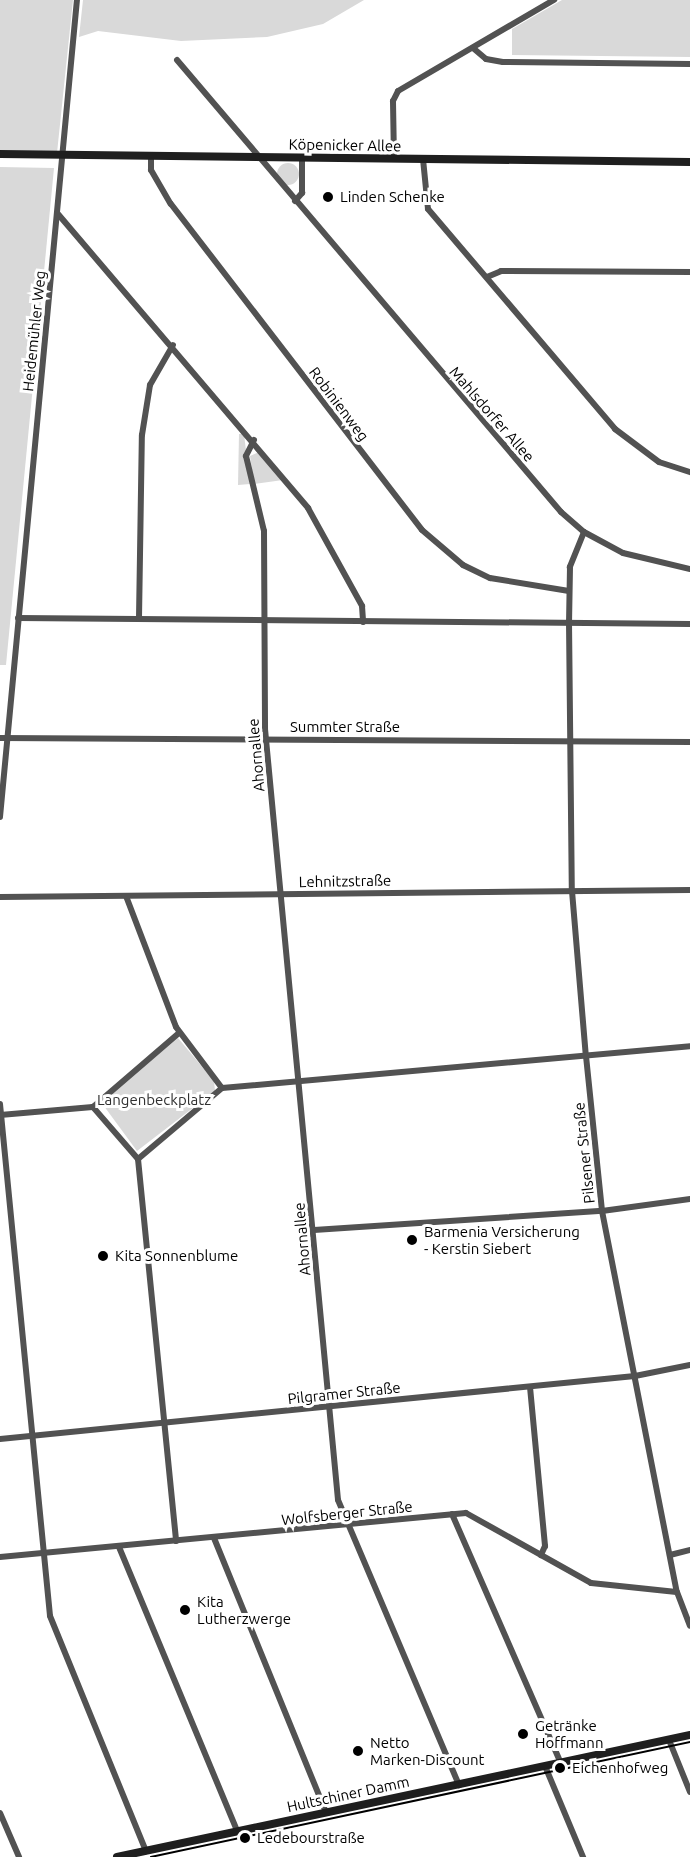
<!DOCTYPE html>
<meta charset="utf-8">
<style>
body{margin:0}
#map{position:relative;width:690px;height:1857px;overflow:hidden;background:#fff;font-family:Ubuntu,sans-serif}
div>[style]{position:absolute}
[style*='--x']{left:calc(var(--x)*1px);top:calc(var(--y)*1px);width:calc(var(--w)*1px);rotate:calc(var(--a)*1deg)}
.green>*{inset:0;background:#d9d9d9}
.round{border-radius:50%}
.street>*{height:6px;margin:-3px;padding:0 3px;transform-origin:3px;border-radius:3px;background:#525252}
.secondary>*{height:8px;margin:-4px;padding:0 4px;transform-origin:4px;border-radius:4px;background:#1f1f1f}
.tram>*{height:1.5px;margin:-0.75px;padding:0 0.75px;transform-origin:0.75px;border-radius:0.75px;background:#000}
.dots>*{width:16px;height:16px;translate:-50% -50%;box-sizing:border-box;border:3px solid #fff;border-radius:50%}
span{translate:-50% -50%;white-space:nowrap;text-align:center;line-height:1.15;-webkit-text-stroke:6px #fff;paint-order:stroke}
.street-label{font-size:15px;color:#000}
.poi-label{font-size:15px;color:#000}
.left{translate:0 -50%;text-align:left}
.park-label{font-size:15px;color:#303030}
</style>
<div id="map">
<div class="green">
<div style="clip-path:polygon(0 0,73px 0,57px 153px,0 152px)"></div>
<div style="clip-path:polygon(83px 0,364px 0,323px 24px,267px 37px,181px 41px,98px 31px,79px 37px)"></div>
<div style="clip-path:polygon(562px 0,690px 0,690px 57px,512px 55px,512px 29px)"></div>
<div class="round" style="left:277px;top:163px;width:22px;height:22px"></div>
<div style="clip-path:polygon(0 167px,54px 168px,6px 665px,0 665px)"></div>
<div style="clip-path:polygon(239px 434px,244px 434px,250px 484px,238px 485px)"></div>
<div style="clip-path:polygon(259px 452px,283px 480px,254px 484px,250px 456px)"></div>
<div style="clip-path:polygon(178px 1038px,214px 1081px,215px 1091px,137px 1151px,101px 1102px)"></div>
</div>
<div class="street">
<div style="--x:473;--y:48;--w:17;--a:40"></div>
<div style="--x:486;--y:59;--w:17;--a:10"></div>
<div style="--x:503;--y:62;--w:187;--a:0.6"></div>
<div style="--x:177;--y:60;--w:593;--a:49.65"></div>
<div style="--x:561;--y:512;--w:30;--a:41"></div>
<div style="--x:584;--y:532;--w:44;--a:28.3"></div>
<div style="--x:623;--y:553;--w:69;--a:13.4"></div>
<div style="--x:151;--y:156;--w:14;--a:90"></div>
<div style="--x:151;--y:170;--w:39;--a:60"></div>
<div style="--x:171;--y:204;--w:411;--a:52.4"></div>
<div style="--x:422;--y:530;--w:54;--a:40.5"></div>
<div style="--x:463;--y:565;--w:30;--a:26"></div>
<div style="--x:490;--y:578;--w:80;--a:9.3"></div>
<div style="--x:394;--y:159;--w:58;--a:-91"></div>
<div style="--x:393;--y:101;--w:11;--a:-63"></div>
<div style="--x:398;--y:91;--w:181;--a:-30.3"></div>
<div style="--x:423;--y:159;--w:50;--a:84.3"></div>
<div style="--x:428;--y:209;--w:289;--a:49.6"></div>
<div style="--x:615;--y:429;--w:55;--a:36.9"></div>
<div style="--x:659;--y:462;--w:33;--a:18"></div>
<div style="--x:295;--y:201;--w:11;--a:-49"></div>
<div style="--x:302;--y:193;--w:36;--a:-90"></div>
<div style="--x:58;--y:214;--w:386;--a:49.6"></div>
<div style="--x:308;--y:508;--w:112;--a:61.1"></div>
<div style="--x:362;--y:606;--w:16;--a:86"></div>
<div style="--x:487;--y:277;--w:15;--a:-23"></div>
<div style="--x:501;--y:271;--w:189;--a:0.3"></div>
<div style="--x:254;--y:440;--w:18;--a:117"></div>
<div style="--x:246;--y:456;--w:77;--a:76.5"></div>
<div style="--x:264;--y:531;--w:198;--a:89.7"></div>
<div style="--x:265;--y:729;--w:774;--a:84.59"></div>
<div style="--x:338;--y:1500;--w:310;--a:67"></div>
<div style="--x:584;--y:532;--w:38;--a:112"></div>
<div style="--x:570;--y:567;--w:55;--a:91"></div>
<div style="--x:569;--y:622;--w:269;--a:89.4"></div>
<div style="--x:572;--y:891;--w:166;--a:85.2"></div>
<div style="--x:586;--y:1056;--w:156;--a:84.1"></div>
<div style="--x:602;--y:1211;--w:388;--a:78.9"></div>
<div style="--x:677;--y:1592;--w:36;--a:69"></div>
<div style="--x:18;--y:618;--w:672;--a:0.51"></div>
<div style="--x:139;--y:618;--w:183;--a:-89.1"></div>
<div style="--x:142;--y:435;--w:51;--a:-80.9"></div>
<div style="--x:150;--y:385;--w:46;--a:-60.1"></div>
<div style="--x:0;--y:738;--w:690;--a:0.33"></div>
<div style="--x:0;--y:817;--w:821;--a:-84.62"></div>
<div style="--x:126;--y:896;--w:140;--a:69.1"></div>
<div style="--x:176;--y:1027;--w:76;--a:53"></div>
<div style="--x:0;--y:897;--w:690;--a:-0.58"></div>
<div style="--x:222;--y:1088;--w:470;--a:-5.1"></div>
<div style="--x:0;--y:1104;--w:514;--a:84.42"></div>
<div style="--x:50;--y:1616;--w:254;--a:67.8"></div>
<div style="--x:0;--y:1115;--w:93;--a:-4.9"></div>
<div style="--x:138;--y:1159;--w:384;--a:84.3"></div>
<div style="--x:138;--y:1159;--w:69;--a:-130.9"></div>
<div style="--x:93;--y:1107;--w:113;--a:-40.7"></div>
<div style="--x:138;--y:1159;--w:110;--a:-40.2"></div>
<div style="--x:314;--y:1230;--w:289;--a:-3.8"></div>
<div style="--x:602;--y:1211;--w:89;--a:-7.8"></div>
<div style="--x:530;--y:1387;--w:160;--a:84.6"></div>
<div style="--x:545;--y:1546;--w:10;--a:114"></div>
<div style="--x:0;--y:1439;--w:638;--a:-5.67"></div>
<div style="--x:635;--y:1376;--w:56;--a:-11.3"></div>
<div style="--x:452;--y:1514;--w:272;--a:66.4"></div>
<div style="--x:214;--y:1538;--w:297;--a:67.8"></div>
<div style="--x:119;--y:1547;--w:308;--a:67.4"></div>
<div style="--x:670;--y:1555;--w:21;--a:-14"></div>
<div style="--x:0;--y:1557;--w:468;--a:-5.4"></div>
<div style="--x:466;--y:1513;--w:143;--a:29.2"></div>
<div style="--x:591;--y:1583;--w:86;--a:6"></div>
<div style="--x:669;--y:1740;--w:56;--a:68"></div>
<div style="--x:545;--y:1766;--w:99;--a:67.3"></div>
<div style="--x:0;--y:1813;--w:48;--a:66.6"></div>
</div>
<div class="secondary">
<div style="--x:0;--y:154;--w:690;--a:0.66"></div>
<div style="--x:117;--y:1857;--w:586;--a:-12.02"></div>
</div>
<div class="tram">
<div style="--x:151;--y:1857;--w:551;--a:-12.04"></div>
</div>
<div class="dots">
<div style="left:328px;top:197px;background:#000"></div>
<div style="left:412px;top:1240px;background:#000"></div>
<div style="left:103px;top:1256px;background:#000"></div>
<div style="left:185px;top:1610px;background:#000"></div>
<div style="left:523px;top:1734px;background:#000"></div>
<div style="left:358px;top:1751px;background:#000"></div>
<div style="left:560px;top:1768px;background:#000"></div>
<div style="left:245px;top:1838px;background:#000"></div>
</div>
<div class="street-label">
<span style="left:345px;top:145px;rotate:1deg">Köpenicker Allee</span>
<span style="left:34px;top:331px;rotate:-84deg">Heidemühler Weg</span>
<span style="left:339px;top:404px;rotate:53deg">Robinienweg</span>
<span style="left:492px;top:414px;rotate:49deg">Mahlsdorfer Allee</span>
<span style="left:345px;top:727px">Summter Straße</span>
<span style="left:256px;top:755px;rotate:-95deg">Ahornallee</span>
<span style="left:345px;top:881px;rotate:-1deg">Lehnitzstraße</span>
<span style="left:584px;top:1153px;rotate:-96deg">Pilsener Straße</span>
<span style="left:302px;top:1239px;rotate:-95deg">Ahornallee</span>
<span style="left:344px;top:1393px;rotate:-6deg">Pilgramer Straße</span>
<span style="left:347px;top:1513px;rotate:-6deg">Wolfsberger Straße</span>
<span style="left:348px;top:1794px;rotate:-12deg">Hultschiner Damm</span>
</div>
<div class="poi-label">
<span class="left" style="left:340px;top:197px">Linden Schenke</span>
<span class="left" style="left:424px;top:1240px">Barmenia Versicherung<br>- Kerstin Siebert</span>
<span class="left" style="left:115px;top:1256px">Kita Sonnenblume</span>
<span class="left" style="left:197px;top:1610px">Kita<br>Lutherzwerge</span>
<span class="left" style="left:535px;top:1734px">Getränke<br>Hoffmann</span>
<span class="left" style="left:370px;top:1751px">Netto<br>Marken-Discount</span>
<span class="left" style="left:572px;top:1768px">Eichenhofweg</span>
<span class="left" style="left:257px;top:1838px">Ledebourstraße</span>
</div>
<div class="park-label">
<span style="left:154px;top:1100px">Langenbeckplatz</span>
</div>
</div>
